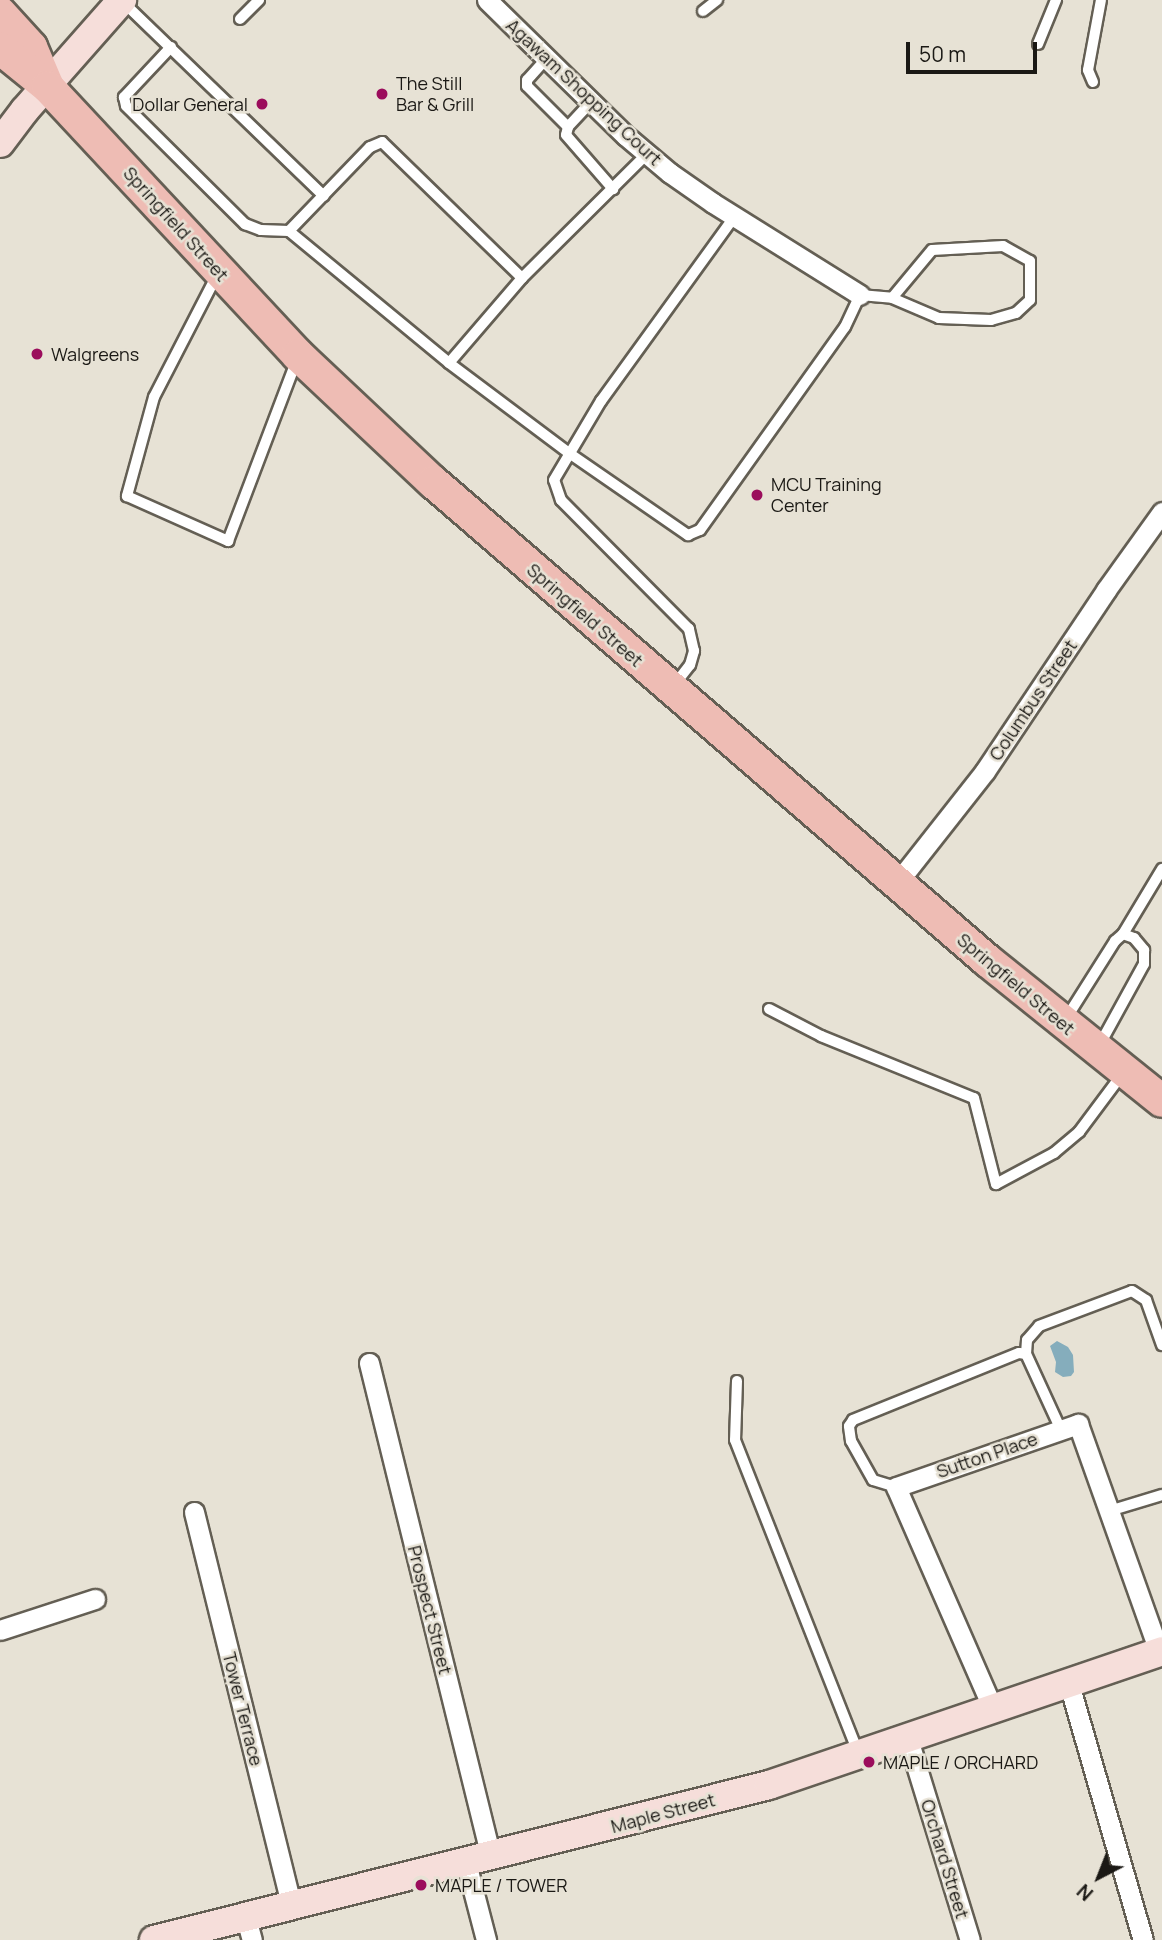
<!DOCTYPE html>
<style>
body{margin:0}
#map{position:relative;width:1162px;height:1940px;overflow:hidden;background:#e7e2d5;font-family:Manrope,sans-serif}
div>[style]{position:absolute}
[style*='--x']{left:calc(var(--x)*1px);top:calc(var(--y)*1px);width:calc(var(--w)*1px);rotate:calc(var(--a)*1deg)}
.water>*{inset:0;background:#85adbc}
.roads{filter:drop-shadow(2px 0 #645f54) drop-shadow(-2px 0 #645f54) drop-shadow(0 2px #645f54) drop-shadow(0 -2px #645f54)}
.lane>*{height:10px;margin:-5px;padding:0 5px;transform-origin:5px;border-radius:5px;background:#fff}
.street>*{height:19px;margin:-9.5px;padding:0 9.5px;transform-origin:9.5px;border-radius:9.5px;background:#fff}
.secondary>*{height:28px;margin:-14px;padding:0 14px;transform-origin:14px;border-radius:14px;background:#f6deda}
.primary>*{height:32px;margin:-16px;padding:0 16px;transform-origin:16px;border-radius:16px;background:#eebcb4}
.dots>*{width:19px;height:19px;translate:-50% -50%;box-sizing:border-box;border:4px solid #e7e2d5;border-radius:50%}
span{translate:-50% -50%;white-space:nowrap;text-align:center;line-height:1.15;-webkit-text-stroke:5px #e7e2d5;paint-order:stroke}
.poi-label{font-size:18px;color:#1b1915}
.left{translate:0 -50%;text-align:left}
.right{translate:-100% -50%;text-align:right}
.street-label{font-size:18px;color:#1b1915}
.north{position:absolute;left:1064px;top:1842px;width:70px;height:70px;-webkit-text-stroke:5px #e7e2d5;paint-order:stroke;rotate:222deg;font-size:19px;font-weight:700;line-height:28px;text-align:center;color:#1b1915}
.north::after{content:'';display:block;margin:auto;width:24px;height:32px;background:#1b1915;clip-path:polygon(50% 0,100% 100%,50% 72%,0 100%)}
.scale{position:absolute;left:906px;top:42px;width:131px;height:32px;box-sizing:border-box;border:4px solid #1b1915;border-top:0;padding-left:9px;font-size:21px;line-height:24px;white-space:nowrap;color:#1b1915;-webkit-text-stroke:5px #e7e2d5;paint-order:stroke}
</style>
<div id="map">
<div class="water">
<div style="clip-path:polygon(1057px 1341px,1068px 1347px,1073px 1355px,1074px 1372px,1071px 1376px,1063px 1377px,1055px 1372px,1056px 1362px,1050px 1346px)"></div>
</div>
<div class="roads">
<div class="lane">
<div style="--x:123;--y:2;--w:279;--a:44"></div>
<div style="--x:703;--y:11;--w:18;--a:-38"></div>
<div style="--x:240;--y:19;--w:27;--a:-45"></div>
<div style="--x:1038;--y:44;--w:48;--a:-67.8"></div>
<div style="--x:171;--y:47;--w:69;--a:133.2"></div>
<div style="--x:124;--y:97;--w:9;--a:77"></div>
<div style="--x:126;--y:106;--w:168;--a:44.8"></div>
<div style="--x:245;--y:224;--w:17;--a:21"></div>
<div style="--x:261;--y:230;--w:28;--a:2"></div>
<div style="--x:546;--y:59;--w:28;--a:132"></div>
<div style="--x:527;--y:80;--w:6;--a:90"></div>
<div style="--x:527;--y:86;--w:58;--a:45"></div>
<div style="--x:1093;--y:82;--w:13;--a:-113"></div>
<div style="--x:1088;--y:70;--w:71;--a:-79.5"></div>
<div style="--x:591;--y:102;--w:34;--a:133"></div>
<div style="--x:568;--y:127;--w:8;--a:104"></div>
<div style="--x:566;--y:135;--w:72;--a:49"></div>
<div style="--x:217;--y:275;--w:137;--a:117.3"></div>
<div style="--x:154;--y:397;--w:103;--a:105.3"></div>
<div style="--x:127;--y:496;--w:111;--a:24"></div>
<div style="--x:228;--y:541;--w:195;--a:-69.2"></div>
<div style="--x:522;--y:278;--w:195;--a:-135.8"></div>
<div style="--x:382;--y:142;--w:13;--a:157"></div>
<div style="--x:370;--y:147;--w:117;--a:134"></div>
<div style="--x:289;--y:231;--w:207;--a:39.5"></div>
<div style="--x:449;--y:363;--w:150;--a:36.9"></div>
<div style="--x:569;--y:453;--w:145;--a:34.6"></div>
<div style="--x:688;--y:535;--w:13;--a:-23"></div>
<div style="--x:700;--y:530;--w:249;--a:-54.5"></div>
<div style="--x:845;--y:327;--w:35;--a:-65"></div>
<div style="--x:860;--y:295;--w:32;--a:5"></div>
<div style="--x:892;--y:298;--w:51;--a:23.1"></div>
<div style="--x:939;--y:318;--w:52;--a:2.2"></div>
<div style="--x:991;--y:320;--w:26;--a:-16"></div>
<div style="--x:1016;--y:313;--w:19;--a:-43"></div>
<div style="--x:1030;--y:300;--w:39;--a:-90"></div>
<div style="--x:1030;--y:261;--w:31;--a:-151"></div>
<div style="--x:1003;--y:246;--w:71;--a:176.8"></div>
<div style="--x:932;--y:250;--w:62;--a:129.8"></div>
<div style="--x:449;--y:363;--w:112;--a:-49.3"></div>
<div style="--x:522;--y:278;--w:176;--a:-44.8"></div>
<div style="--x:675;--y:684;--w:24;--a:-52"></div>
<div style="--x:690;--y:665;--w:15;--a:-74"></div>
<div style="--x:694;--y:651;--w:23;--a:-103"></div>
<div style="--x:689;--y:629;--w:182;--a:-134.8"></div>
<div style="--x:561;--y:500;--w:21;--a:-109"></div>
<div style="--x:554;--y:480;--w:92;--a:-59.3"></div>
<div style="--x:601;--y:401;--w:227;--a:-54.1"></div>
<div style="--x:1123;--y:934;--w:76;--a:-59"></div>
<div style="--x:769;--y:1009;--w:59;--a:27.4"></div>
<div style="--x:821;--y:1036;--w:165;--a:22.1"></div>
<div style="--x:974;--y:1098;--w:89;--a:75.7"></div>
<div style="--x:996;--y:1184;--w:66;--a:-28.1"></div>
<div style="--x:1054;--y:1153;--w:33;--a:-40"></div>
<div style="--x:1079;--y:1132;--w:74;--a:-53.3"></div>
<div style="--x:1067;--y:1017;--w:90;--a:-57.7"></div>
<div style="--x:1115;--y:941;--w:11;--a:-41"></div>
<div style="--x:1123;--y:934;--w:12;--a:20"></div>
<div style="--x:1134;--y:938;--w:16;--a:50"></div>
<div style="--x:1144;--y:950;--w:14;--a:90"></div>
<div style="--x:1144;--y:964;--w:91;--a:118.8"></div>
<div style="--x:737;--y:1381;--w:59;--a:91.9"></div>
<div style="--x:735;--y:1440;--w:335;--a:68.5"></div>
<div style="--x:1061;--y:1430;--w:84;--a:-114.7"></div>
<div style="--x:1026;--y:1354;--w:14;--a:-86"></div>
<div style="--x:1027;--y:1340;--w:18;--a:-49"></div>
<div style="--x:1039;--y:1326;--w:99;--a:-20.6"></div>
<div style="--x:1132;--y:1291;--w:17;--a:33"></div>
<div style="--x:1146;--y:1300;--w:48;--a:70.4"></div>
<div style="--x:896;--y:1487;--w:24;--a:-163"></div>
<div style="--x:873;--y:1480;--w:45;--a:-119.4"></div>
<div style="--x:851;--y:1441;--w:15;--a:-98"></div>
<div style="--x:849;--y:1426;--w:7;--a:-56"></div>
<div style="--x:853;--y:1420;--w:179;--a:-22"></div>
<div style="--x:1019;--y:1353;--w:7;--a:8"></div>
<div style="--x:1109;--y:1511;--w:55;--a:-16.8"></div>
</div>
<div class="street">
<div style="--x:487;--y:0;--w:194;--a:44.4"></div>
<div style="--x:626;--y:136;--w:57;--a:40.1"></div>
<div style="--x:670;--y:173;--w:52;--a:34.9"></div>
<div style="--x:713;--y:203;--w:173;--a:32"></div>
<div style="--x:897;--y:883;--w:142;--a:-51.8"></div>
<div style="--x:985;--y:771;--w:218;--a:-56.2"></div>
<div style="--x:1106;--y:590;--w:96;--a:-54.3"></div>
<div style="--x:369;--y:1363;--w:509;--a:76.13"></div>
<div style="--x:194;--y:1512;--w:407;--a:76.1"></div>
<div style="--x:0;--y:1630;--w:100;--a:-18.1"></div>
<div style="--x:1069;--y:1684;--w:266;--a:73.9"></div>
<div style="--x:993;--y:1709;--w:242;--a:-113.6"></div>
<div style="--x:896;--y:1487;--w:193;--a:-19.1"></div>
<div style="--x:1078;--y:1424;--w:242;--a:70.4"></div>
<div style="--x:908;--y:1739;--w:210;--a:72.9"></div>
<div style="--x:466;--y:1863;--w:80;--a:75.4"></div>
<div style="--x:246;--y:1918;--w:23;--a:75"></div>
</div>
<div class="secondary">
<div style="--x:0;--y:143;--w:41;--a:-52.9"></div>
<div style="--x:25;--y:110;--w:147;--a:-48.6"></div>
<div style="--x:154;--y:1940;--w:634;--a:-14.15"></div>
<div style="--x:769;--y:1785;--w:415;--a:-18.8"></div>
</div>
<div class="primary">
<div style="--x:0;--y:13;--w:46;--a:47.6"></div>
<div style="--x:31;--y:47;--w:43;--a:67"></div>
<div style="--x:0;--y:48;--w:62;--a:39.1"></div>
<div style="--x:48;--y:87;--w:367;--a:47"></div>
<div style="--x:298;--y:355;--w:185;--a:43.3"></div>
<div style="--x:433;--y:482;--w:733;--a:40.8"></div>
<div style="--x:988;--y:961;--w:223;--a:38.8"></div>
</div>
</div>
<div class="dots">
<div style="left:382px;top:94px;background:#9b0d5c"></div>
<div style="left:262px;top:104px;background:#9b0d5c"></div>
<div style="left:37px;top:354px;background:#9b0d5c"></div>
<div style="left:757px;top:495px;background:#9b0d5c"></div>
<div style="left:869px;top:1762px;background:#9b0d5c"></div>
<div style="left:421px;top:1885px;background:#9b0d5c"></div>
</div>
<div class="poi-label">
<span class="left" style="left:396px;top:94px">The Still<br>Bar &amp; Grill</span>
<span class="right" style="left:248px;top:104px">Dollar General</span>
<span class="left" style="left:51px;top:354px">Walgreens</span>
<span class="left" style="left:771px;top:495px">MCU Training<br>Center</span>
<span class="left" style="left:883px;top:1762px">MAPLE / ORCHARD</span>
<span class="left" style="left:435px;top:1885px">MAPLE / TOWER</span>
</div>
<div class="street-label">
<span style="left:584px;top:92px;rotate:43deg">Agawam Shopping Court</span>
<span style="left:176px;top:224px;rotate:48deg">Springfield Street</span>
<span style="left:585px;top:615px;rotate:41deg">Springfield Street</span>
<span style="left:1033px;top:700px;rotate:-56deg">Columbus Street</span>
<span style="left:1016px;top:984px;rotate:40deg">Springfield Street</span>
<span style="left:987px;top:1455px;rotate:-19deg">Sutton Place</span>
<span style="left:430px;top:1610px;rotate:76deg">Prospect Street</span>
<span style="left:243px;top:1709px;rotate:76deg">Tower Terrace</span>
<span style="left:663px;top:1813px;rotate:-15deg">Maple Street</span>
<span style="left:945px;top:1859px;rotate:73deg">Orchard Street</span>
</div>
<div class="north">N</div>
<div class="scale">50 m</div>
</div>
